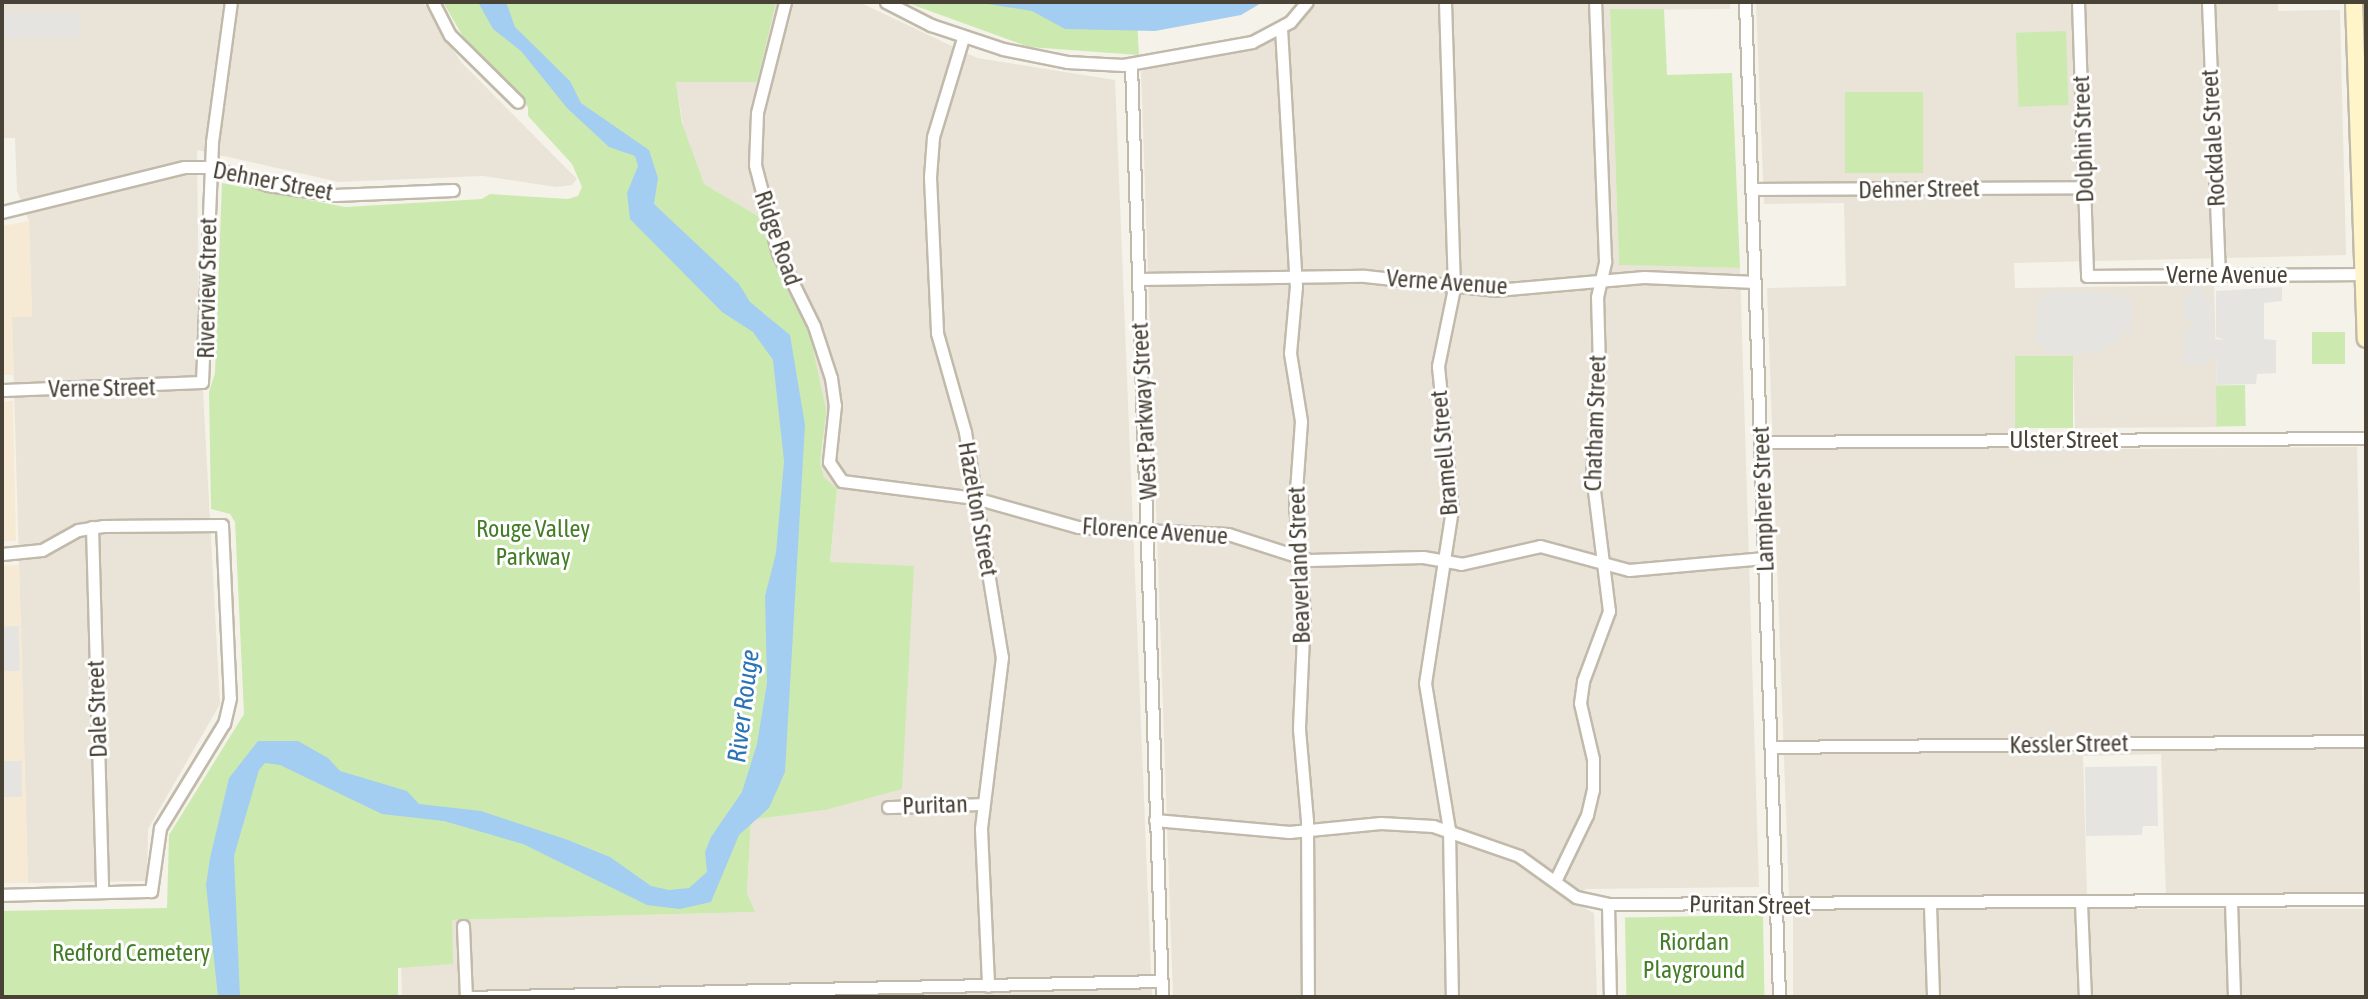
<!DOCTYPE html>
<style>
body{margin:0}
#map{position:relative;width:2368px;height:999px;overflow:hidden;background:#f5f2e9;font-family:"Asap Condensed",sans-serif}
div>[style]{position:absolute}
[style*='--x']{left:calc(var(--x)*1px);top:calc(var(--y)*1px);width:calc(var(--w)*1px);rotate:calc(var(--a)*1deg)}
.residential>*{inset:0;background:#e9e4d7;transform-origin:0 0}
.commercial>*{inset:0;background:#f7ead4}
.green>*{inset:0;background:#cceab0;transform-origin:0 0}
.parking>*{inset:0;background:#e6e4e0;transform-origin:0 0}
.water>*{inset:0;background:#a4cdf2}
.roads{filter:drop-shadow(2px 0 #c1baab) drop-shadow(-2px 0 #c1baab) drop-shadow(0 2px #c1baab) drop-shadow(0 -2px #c1baab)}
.minor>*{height:11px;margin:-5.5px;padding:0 5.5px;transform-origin:5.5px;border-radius:5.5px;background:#fff}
.secondary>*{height:16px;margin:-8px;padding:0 8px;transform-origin:8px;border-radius:8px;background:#fff5c8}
span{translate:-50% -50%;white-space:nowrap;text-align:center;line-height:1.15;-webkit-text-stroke:6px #fff;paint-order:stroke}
.street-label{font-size:24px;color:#494337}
.park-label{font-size:24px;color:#437d28}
.water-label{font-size:26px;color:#2c74b8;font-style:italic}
.frame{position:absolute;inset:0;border:4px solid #494337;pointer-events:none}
</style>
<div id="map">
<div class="residential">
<div style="clip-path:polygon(2px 2px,423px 2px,461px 62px,577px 179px,572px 185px,556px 187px,483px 176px,339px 182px,197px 150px,199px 317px,220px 704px,148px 829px,147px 881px,28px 883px,12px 317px,32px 317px,29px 221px,17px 191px,15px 138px,2px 138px)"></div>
<div style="clip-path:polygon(775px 2px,859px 2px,977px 58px,1115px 80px,1152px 997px,402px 997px,401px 966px,452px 964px,452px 920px,754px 912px,747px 893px,751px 820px,825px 810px,830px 563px,837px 490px,824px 477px,820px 463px,823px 441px,790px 299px,758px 216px,704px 184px,687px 149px,676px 82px)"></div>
<div style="clip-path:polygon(1308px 2px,1730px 2px,1730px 9px,1610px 10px,1619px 265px,1740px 268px,1759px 887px,1586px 889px,1571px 901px,1594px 913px,1597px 997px,1173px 997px,1141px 71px,1251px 43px)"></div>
<div style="clip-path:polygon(1756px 2px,2278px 2px,2278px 11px,2340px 10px,2346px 255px,2014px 263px,2015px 288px,2214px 285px,2218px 427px,2075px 428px,2073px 356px,2016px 357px,2015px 428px,2016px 450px,2357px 447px,2366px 892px,2166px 895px,2161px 754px,2083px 756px,2087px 895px,1789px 897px,1767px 288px,1846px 286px,1844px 203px,1764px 204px)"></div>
<div style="left:2366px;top:909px;width:88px;height:573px;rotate:90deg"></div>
</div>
<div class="commercial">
<div style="clip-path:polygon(29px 221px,32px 317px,12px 317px,14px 375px,2px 375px,2px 226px)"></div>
<div style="clip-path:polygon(13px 401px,16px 541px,2px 541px,2px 402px)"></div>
<div style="clip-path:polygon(19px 565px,28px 883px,2px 883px,2px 566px)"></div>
</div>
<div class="green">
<div style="clip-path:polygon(443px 2px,776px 2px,757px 82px,676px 82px,682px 123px,704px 184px,758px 216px,779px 274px,810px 335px,826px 410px,820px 463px,824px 477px,837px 489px,830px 562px,914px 566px,902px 789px,825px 810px,751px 820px,747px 893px,755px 912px,452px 920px,453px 964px,398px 968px,398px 997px,2px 997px,2px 911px,167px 908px,169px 835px,244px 714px,235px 522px,230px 514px,211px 509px,209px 392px,215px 373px,222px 183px,345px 207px,482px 199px,490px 194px,568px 199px,578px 196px,582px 187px,572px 164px,528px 116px,528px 107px,465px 40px)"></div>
<div style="clip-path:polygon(905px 2px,1136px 2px,1139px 55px,1029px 47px)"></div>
<div style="clip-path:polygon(1610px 9px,1664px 9px,1667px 75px,1732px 73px,1740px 268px,1619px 265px)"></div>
<div style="left:2066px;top:31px;width:74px;height:50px;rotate:88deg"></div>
<div style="left:1923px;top:92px;width:81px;height:78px;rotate:90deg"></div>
<div style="left:2312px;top:332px;width:33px;height:32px"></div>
<div style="left:2015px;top:356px;width:58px;height:72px"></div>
<div style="left:2245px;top:385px;width:41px;height:29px;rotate:89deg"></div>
<div style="left:1763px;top:915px;width:82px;height:138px;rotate:89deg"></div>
</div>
<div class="parking">
<div style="left:81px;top:13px;width:25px;height:79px;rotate:90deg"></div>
<div style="clip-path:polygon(2193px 287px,2204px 287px,2204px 296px,2212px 298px,2214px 335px,2205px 338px,2224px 340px,2216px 337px,2216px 291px,2282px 287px,2282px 301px,2264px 303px,2264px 339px,2276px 340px,2276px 373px,2257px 374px,2256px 384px,2217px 385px,2216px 357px,2208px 357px,2208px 365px,2183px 365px,2183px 335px,2193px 322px,2184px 319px,2184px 295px,2192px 293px)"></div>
<div style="clip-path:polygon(2047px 290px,2121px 294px,2131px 299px,2131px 332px,2123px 333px,2113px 346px,2103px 345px,2101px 353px,2047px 354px,2045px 345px,2036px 345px,2037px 300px,2044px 299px)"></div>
<div style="left:19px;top:626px;width:45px;height:17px;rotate:89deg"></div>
<div style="left:2px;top:761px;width:20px;height:36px"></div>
<div style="clip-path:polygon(2157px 766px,2158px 826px,2143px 826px,2142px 835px,2086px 836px,2085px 767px)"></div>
</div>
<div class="water">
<div style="clip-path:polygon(478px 2px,506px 2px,515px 27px,570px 81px,581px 103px,649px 150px,658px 178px,654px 204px,739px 284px,750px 302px,790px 335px,805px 425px,785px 772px,769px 808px,739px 835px,711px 902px,680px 909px,647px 905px,523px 844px,444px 821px,382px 814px,280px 765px,265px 763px,259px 770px,234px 856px,240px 997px,218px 997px,206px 885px,210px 858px,229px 778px,258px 741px,298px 741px,328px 758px,340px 771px,407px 791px,419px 804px,481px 811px,568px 840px,610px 857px,651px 886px,669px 890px,689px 888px,707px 872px,705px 852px,711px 837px,742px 792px,757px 744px,767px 683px,765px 596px,776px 553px,784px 461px,773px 360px,753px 332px,722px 312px,630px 219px,627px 193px,638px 166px,635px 156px,609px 147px,567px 108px,521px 51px,493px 29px)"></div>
<div style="clip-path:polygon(975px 2px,1063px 4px,1263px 2px,1241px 15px,1155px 31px,1065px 29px,1032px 11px)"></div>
</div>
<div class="roads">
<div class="minor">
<div style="--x:433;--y:2;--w:37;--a:63"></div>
<div style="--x:450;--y:35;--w:95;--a:44.6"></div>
<div style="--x:785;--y:2;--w:114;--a:104.2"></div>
<div style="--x:757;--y:113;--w:52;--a:92.2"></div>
<div style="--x:755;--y:165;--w:91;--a:75.4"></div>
<div style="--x:778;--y:253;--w:81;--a:63.7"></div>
<div style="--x:814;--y:326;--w:55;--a:71.9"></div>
<div style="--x:831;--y:378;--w:27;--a:82"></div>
<div style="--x:835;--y:405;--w:57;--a:96"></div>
<div style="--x:829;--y:462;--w:23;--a:56"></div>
<div style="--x:842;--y:481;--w:134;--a:7.3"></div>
<div style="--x:975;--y:498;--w:107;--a:15.7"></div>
<div style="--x:1078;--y:527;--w:150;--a:2.7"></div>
<div style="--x:1228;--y:534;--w:85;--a:17.8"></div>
<div style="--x:1309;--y:560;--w:114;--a:-1.5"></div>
<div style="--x:1423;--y:557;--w:39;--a:10"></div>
<div style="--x:1461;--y:564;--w:81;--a:-12.8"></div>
<div style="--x:1540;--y:546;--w:92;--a:15.1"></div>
<div style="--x:1629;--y:570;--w:136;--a:-5.1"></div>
<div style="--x:886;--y:2;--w:51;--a:27.1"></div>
<div style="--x:931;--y:25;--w:76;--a:18.4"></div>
<div style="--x:1003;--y:49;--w:65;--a:11.5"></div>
<div style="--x:1067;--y:62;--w:56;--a:3.1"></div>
<div style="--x:1123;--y:65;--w:131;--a:-10.1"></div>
<div style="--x:1252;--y:42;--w:43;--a:-27.8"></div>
<div style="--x:1290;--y:22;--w:26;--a:-50"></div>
<div style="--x:1445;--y:2;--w:286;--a:88.2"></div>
<div style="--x:1454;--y:288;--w:80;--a:101.6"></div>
<div style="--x:1438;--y:366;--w:144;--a:84.4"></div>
<div style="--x:1452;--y:509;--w:176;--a:98.8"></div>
<div style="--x:1425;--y:683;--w:148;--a:80.7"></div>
<div style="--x:1449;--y:829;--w:168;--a:89"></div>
<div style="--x:1745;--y:2;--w:996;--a:88.04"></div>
<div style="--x:2078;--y:2;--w:274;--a:88.1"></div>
<div style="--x:2087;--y:276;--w:279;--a:-0.4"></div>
<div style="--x:2208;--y:2;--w:273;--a:87.7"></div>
<div style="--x:1281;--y:28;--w:258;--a:86.7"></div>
<div style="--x:1296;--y:286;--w:67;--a:95.1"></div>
<div style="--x:1290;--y:353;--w:69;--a:80.8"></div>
<div style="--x:1301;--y:421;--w:84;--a:94.1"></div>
<div style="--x:1295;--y:505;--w:108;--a:85.2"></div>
<div style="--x:1304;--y:613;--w:116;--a:92.5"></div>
<div style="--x:1299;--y:729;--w:92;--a:85"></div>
<div style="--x:1307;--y:821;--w:176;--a:89.7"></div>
<div style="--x:963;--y:38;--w:103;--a:106.9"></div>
<div style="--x:933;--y:137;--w:40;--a:94.3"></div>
<div style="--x:930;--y:177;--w:156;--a:87.4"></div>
<div style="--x:937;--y:333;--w:103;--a:74.2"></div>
<div style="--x:965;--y:432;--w:228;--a:80.7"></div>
<div style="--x:1002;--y:657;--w:173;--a:97"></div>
<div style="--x:981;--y:829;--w:157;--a:87.4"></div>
<div style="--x:1131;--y:65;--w:933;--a:88.09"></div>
<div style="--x:1753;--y:189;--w:332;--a:-0.3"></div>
<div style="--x:2;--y:212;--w:187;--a:-13.9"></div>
<div style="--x:184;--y:167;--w:26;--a:0"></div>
<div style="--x:210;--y:167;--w:61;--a:17.2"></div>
<div style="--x:268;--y:185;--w:68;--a:8.5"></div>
<div style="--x:335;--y:195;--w:118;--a:-2.4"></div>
<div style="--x:1138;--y:279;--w:227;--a:-0.8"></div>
<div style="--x:1365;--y:276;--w:132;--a:6.1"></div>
<div style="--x:1496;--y:290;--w:149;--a:-5"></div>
<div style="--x:1644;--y:277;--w:111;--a:2.6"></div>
<div style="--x:2;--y:390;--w:200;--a:-2.3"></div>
<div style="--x:202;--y:382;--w:240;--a:-87.6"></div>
<div style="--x:212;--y:142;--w:141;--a:-82.3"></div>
<div style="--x:1761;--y:442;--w:605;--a:-0.38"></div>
<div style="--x:92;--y:527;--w:364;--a:88.4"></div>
<div style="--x:2;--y:554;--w:40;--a:-5.7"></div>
<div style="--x:42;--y:550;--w:41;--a:-29.1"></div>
<div style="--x:78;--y:530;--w:25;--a:-9"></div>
<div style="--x:103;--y:526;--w:119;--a:-0.5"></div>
<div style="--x:222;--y:525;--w:173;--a:87.4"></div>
<div style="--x:230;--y:698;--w:26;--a:103"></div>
<div style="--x:224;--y:723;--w:123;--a:121.4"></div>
<div style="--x:160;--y:828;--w:64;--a:98.1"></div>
<div style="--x:151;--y:891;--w:149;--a:178.5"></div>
<div style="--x:1771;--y:747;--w:595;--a:-0.58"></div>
<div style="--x:888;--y:807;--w:94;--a:-1.8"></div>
<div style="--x:1155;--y:820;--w:135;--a:5.1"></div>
<div style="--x:1289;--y:832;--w:92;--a:-5.6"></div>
<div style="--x:1381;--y:823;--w:52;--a:3.3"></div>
<div style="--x:1433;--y:826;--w:91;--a:19.2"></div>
<div style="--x:1519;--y:856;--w:70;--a:35.7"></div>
<div style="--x:1576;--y:897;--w:33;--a:12"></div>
<div style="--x:1608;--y:904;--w:758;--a:-0.38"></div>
<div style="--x:1556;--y:879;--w:71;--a:-64.2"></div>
<div style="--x:1587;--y:815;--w:26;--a:-77"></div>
<div style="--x:1593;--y:790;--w:31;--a:-90"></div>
<div style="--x:1593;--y:759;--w:57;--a:-103.1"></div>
<div style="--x:1580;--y:703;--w:22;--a:-82"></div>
<div style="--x:1583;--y:681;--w:75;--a:-69.6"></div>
<div style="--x:1609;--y:611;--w:137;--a:-97.1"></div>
<div style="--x:1592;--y:475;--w:108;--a:-86.3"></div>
<div style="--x:1599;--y:367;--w:70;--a:-91.6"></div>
<div style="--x:1597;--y:297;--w:37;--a:-77"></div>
<div style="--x:1605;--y:261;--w:259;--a:-92.2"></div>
<div style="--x:2231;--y:901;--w:96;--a:88.2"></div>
<div style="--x:2081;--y:903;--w:94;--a:87.6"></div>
<div style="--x:1608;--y:904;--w:93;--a:88.8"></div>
<div style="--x:1930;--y:905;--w:92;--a:88.1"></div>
<div style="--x:463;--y:926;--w:71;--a:87.6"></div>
<div style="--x:466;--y:997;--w:695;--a:-1.32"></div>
</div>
<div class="secondary">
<div style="--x:2354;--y:2;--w:337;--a:88"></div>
</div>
</div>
<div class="street-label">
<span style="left:2213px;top:138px;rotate:-93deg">Rockdale Street</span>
<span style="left:2083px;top:139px;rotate:-92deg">Dolphin Street</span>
<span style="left:273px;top:181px;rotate:11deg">Dehner Street</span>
<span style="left:1919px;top:189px;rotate:-1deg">Dehner Street</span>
<span style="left:778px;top:238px;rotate:71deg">Ridge Road</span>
<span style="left:2227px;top:275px">Verne Avenue</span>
<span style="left:1447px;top:282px;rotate:4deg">Verne Avenue</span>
<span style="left:207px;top:288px;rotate:-89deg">Riverview Street</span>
<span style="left:102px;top:388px;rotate:-1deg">Verne Street</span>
<span style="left:1144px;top:411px;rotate:-93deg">West Parkway Street</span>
<span style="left:1595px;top:423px;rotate:-88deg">Chatham Street</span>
<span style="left:2064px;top:440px">Ulster Street</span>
<span style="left:1444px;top:453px;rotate:-95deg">Bramell Street</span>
<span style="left:1763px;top:499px;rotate:-92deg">Lamphere Street</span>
<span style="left:978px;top:509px;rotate:80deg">Hazelton Street</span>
<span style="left:1155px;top:531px;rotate:4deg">Florence Avenue</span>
<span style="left:1299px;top:565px;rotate:-92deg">Beaverland Street</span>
<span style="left:97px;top:709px;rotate:-92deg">Dale Street</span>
<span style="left:2069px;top:744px;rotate:-1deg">Kessler Street</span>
<span style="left:935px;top:805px;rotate:-2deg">Puritan</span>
<span style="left:1750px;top:905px;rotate:1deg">Puritan Street</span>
</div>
<div class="park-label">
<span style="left:533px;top:543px">Rouge Valley<br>Parkway</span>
<span style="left:1694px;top:956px">Riordan<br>Playground</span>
<span style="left:131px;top:953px">Redford Cemetery</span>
</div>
<div class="water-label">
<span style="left:744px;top:706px;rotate:-83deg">River Rouge</span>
</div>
<div class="frame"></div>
</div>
